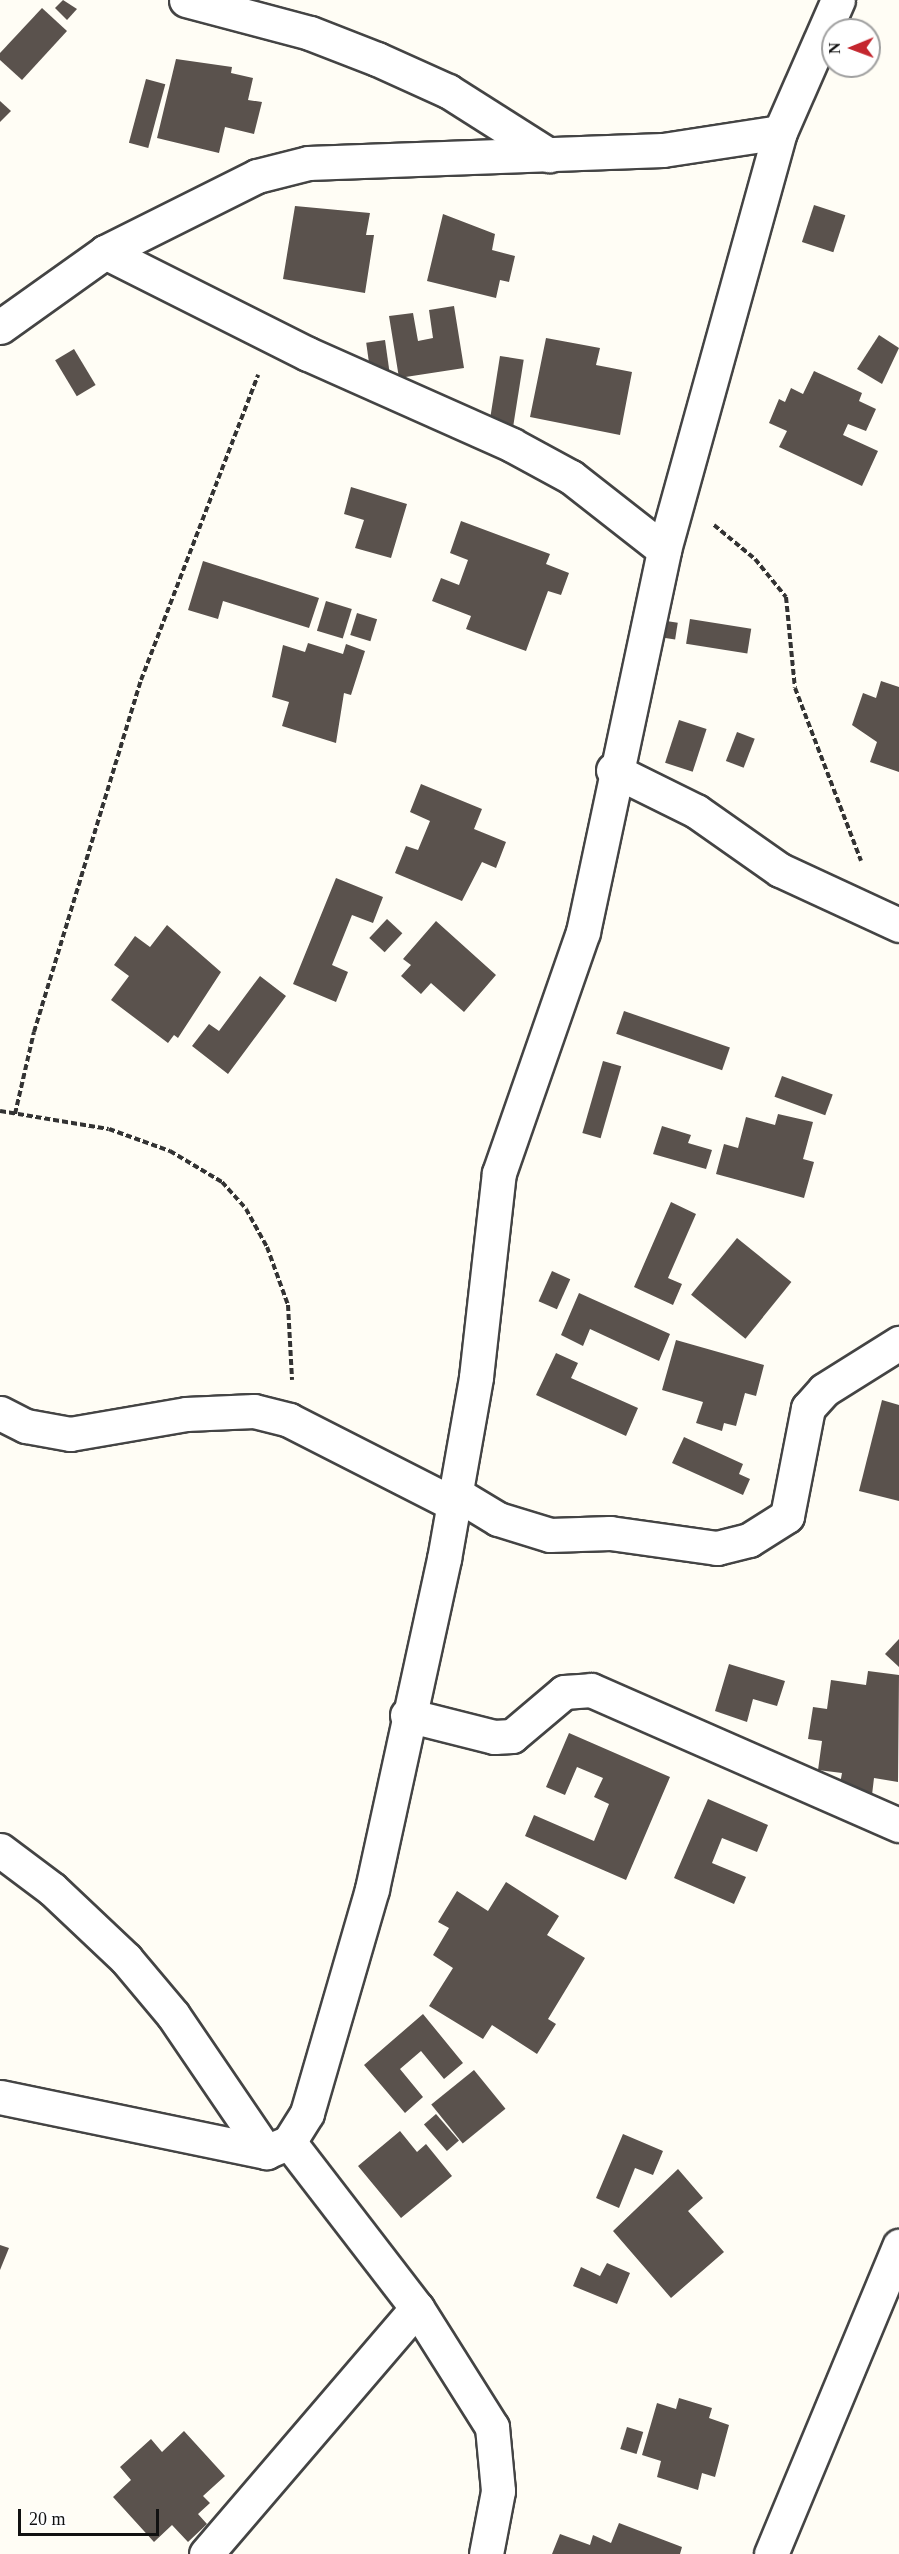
<!DOCTYPE html>
<style>
body{margin:0}
#map{position:relative;width:899px;height:2554px;overflow:hidden;background:#fffdf5;font-family:Georgia,serif}
div>[style]{position:absolute}
[style*='--x']{left:calc(var(--x)*1px);top:calc(var(--y)*1px);width:calc(var(--w)*1px);rotate:calc(var(--a)*1deg)}
.building>*{inset:0;background:#5a524d;transform-origin:0 0}
.path>*{height:4px;margin-top:-2px;transform-origin:0;background:repeating-linear-gradient(90deg,#333 0 6px,transparent 0 9px)}
.roads{filter:drop-shadow(2px 0 #444) drop-shadow(-2px 0 #444) drop-shadow(0 2px #444) drop-shadow(0 -2px #444)}
.minor>*{height:33px;margin:-16.5px;padding:0 16.5px;transform-origin:16.5px;border-radius:16.5px;background:#fff}
span{translate:-50% -50%;white-space:nowrap;text-align:center;line-height:1.15;-webkit-text-stroke:6px #fff;paint-order:stroke}
.north{position:absolute;left:821px;top:18px;width:60px;height:60px;box-sizing:border-box;background:#fff;border:2px solid #a0a0a0;border-radius:50%;rotate:269deg;font-size:16px;font-weight:700;line-height:24px;text-align:center;color:#111}
.north::after{content:'';display:block;margin:auto;width:21px;height:27px;background:#c4262e;clip-path:polygon(50% 0,100% 100%,50% 72%,0 100%)}
.scale{position:absolute;left:18px;top:2509px;width:141px;height:27px;box-sizing:border-box;border:3px solid #111;border-top:0;padding-left:8px;font-size:18px;line-height:21px;white-space:nowrap;color:#111;-webkit-text-stroke:4px #fff;paint-order:stroke}
</style>
<div id="map">
<div class="building">
<div style="clip-path:polygon(63px 0,77px 9px,67px 20px,55px 8px)"></div>
<div style="clip-path:polygon(42px 8px,67px 31px,22px 80px,0 60px,0 53px)"></div>
<div style="clip-path:polygon(176px 59px,232px 67px,231px 73px,253px 78px,248px 100px,262px 102px,254px 134px,225px 127px,219px 153px,157px 138px)"></div>
<div style="left:146px;top:79px;width:20px;height:66px;rotate:15deg"></div>
<div style="clip-path:polygon(0 101px,11px 111px,0 122px)"></div>
<div style="left:814px;top:205px;width:33px;height:39px;rotate:18deg"></div>
<div style="clip-path:polygon(295px 206px,370px 213px,366px 235px,374px 235px,365px 293px,283px 279px)"></div>
<div style="clip-path:polygon(443px 214px,495px 234px,492px 250px,515px 256px,509px 282px,500px 280px,496px 298px,427px 281px)"></div>
<div style="clip-path:polygon(454px 306px,464px 368px,399px 378px,389px 316px,413px 313px,418px 341px,433px 338px,429px 310px)"></div>
<div style="clip-path:polygon(879px 335px,899px 348px,882px 384px,857px 369px)"></div>
<div style="clip-path:polygon(546px 338px,600px 348px,596px 365px,632px 372px,620px 435px,530px 417px)"></div>
<div style="left:385px;top:340px;width:43px;height:19px;rotate:82deg"></div>
<div style="left:74px;top:349px;width:42px;height:22px;rotate:59deg"></div>
<div style="left:500px;top:356px;width:24px;height:66px;rotate:9deg"></div>
<div style="clip-path:polygon(814px 371px,862px 393px,859px 401px,876px 409px,866px 431px,848px 424px,843px 435px,878px 451px,862px 486px,779px 447px,787px 431px,769px 423px,779px 399px,785px 402px,791px 388px,803px 394px)"></div>
<div style="clip-path:polygon(351px 487px,407px 504px,391px 558px,355px 548px,364px 520px,344px 514px)"></div>
<div style="clip-path:polygon(461px 521px,550px 554px,546px 564px,569px 573px,561px 595px,548px 591px,526px 651px,466px 629px,471px 616px,432px 601px,441px 578px,459px 585px,468px 560px,450px 553px)"></div>
<div style="clip-path:polygon(203px 561px,319px 598px,309px 628px,223px 601px,218px 619px,188px 610px)"></div>
<div style="left:326px;top:601px;width:27px;height:31px;rotate:17deg"></div>
<div style="left:357px;top:613px;width:21px;height:23px;rotate:17deg"></div>
<div style="left:690px;top:619px;width:62px;height:25px;rotate:9deg"></div>
<div style="left:660px;top:620px;width:18px;height:17px;rotate:9deg"></div>
<div style="clip-path:polygon(308px 643px,343px 654px,346px 644px,365px 651px,351px 695px,344px 693px,336px 743px,282px 726px,289px 702px,272px 697px,283px 645px,305px 652px)"></div>
<div style="clip-path:polygon(881px 681px,899px 687px,899px 772px,870px 762px,877px 742px,852px 725px,863px 693px,876px 698px)"></div>
<div style="left:679px;top:720px;width:29px;height:45px;rotate:18deg"></div>
<div style="left:737px;top:732px;width:19px;height:31px;rotate:21deg"></div>
<div style="clip-path:polygon(421px 784px,482px 809px,474px 829px,506px 842px,496px 868px,482px 862px,462px 901px,395px 873px,406px 846px,418px 850px,430px 821px,410px 812px)"></div>
<div style="clip-path:polygon(336px 878px,383px 897px,373px 923px,352px 915px,332px 965px,348px 972px,336px 1002px,293px 984px)"></div>
<div style="left:387px;top:919px;width:21px;height:26px;rotate:43deg"></div>
<div style="clip-path:polygon(436px 921px,496px 975px,464px 1012px,431px 983px,421px 994px,401px 976px,411px 965px,403px 959px)"></div>
<div style="clip-path:polygon(167px 925px,221px 972px,178px 1038px,174px 1035px,168px 1043px,111px 1000px,129px 976px,114px 965px,135px 936px,150px 947px)"></div>
<div style="clip-path:polygon(260px 976px,286px 996px,228px 1074px,192px 1046px,209px 1024px,219px 1031px)"></div>
<div style="left:624px;top:1011px;width:112px;height:24px;rotate:19deg"></div>
<div style="left:603px;top:1061px;width:19px;height:75px;rotate:16deg"></div>
<div style="left:782px;top:1076px;width:54px;height:22px;rotate:20deg"></div>
<div style="clip-path:polygon(778px 1114px,813px 1122px,803px 1159px,814px 1162px,804px 1198px,716px 1174px,724px 1144px,738px 1148px,746px 1117px,775px 1125px)"></div>
<div style="clip-path:polygon(662px 1126px,691px 1135px,688px 1143px,712px 1150px,706px 1169px,653px 1154px)"></div>
<div style="clip-path:polygon(671px 1202px,696px 1214px,668px 1278px,682px 1284px,673px 1305px,634px 1287px)"></div>
<div style="left:737px;top:1238px;width:70px;height:73px;rotate:39deg"></div>
<div style="left:552px;top:1271px;width:20px;height:33px;rotate:24deg"></div>
<div style="clip-path:polygon(579px 1293px,670px 1334px,659px 1361px,590px 1329px,583px 1346px,561px 1335px)"></div>
<div style="clip-path:polygon(676px 1340px,764px 1365px,756px 1396px,745px 1393px,736px 1426px,724px 1423px,722px 1431px,696px 1423px,703px 1402px,662px 1390px)"></div>
<div style="clip-path:polygon(556px 1353px,578px 1363px,571px 1378px,638px 1408px,626px 1436px,536px 1395px)"></div>
<div style="clip-path:polygon(882px 1400px,899px 1405px,899px 1501px,859px 1491px)"></div>
<div style="clip-path:polygon(684px 1437px,743px 1464px,739px 1474px,750px 1479px,743px 1495px,672px 1463px)"></div>
<div style="clip-path:polygon(899px 1639px,899px 1667px,885px 1654px)"></div>
<div style="clip-path:polygon(729px 1664px,785px 1681px,777px 1706px,753px 1699px,747px 1722px,715px 1711px)"></div>
<div style="clip-path:polygon(868px 1671px,899px 1675px,898px 1782px,874px 1778px,872px 1795px,839px 1789px,842px 1773px,818px 1770px,822px 1741px,808px 1739px,813px 1707px,827px 1709px,831px 1680px,866px 1685px)"></div>
<div style="clip-path:polygon(569px 1733px,670px 1777px,626px 1880px,525px 1836px,534px 1815px,594px 1841px,609px 1804px,594px 1797px,603px 1778px,577px 1767px,565px 1795px,546px 1787px)"></div>
<div style="clip-path:polygon(708px 1799px,768px 1825px,757px 1852px,722px 1838px,712px 1863px,746px 1877px,734px 1904px,674px 1878px)"></div>
<div style="clip-path:polygon(506px 1882px,559px 1916px,547px 1935px,585px 1958px,548px 2019px,556px 2024px,537px 2054px,492px 2025px,483px 2039px,429px 2006px,453px 1968px,433px 1955px,449px 1928px,438px 1922px,457px 1891px,488px 1911px)"></div>
<div style="clip-path:polygon(423px 2014px,463px 2063px,444px 2079px,421px 2051px,400px 2069px,423px 2097px,405px 2113px,364px 2065px)"></div>
<div style="left:474px;top:2070px;width:50px;height:55px;rotate:51deg"></div>
<div style="left:436px;top:2114px;width:35px;height:16px;rotate:49deg"></div>
<div style="clip-path:polygon(400px 2131px,417px 2152px,426px 2144px,452px 2176px,401px 2218px,358px 2166px)"></div>
<div style="clip-path:polygon(623px 2134px,663px 2151px,653px 2175px,635px 2168px,619px 2208px,596px 2198px)"></div>
<div style="clip-path:polygon(678px 2169px,703px 2198px,688px 2211px,724px 2252px,671px 2298px,613px 2231px)"></div>
<div style="clip-path:polygon(0 2245px,9px 2248px,0 2270px)"></div>
<div style="clip-path:polygon(607px 2263px,630px 2273px,617px 2304px,573px 2286px,581px 2267px,600px 2276px)"></div>
<div style="clip-path:polygon(679px 2398px,712px 2408px,709px 2418px,729px 2425px,715px 2477px,702px 2473px,698px 2490px,657px 2477px,661px 2461px,642px 2455px,657px 2403px,676px 2409px)"></div>
<div style="left:627px;top:2427px;width:17px;height:23px;rotate:17deg"></div>
<div style="clip-path:polygon(184px 2431px,225px 2476px,203px 2496px,210px 2503px,198px 2514px,207px 2524px,188px 2542px,172px 2525px,154px 2542px,113px 2497px,131px 2480px,120px 2467px,151px 2439px,162px 2452px)"></div>
<div style="clip-path:polygon(619px 2523px,682px 2547px,680px 2554px,552px 2554px,560px 2534px,590px 2545px,593px 2535px,611px 2543px)"></div>
</div>
<div class="path">
<div style="--x:714;--y:525;--w:53;--a:39.7"></div>
<div style="--x:755;--y:559;--w:49;--a:50.8"></div>
<div style="--x:786;--y:597;--w:91;--a:84.4"></div>
<div style="--x:795;--y:688;--w:185;--a:69.1"></div>
<div style="--x:0;--y:1111;--w:110;--a:9.4"></div>
<div style="--x:109;--y:1129;--w:65;--a:19.8"></div>
<div style="--x:170;--y:1151;--w:61;--a:30.8"></div>
<div style="--x:222;--y:1182;--w:36;--a:48"></div>
<div style="--x:246;--y:1209;--w:43;--a:61.1"></div>
<div style="--x:267;--y:1247;--w:62;--a:70.1"></div>
<div style="--x:288;--y:1305;--w:75;--a:86.9"></div>
<div style="--x:15;--y:1114;--w:84;--a:-77"></div>
<div style="--x:34;--y:1032;--w:368;--a:-73.1"></div>
<div style="--x:141;--y:680;--w:327;--a:-69"></div>
</div>
<div class="roads">
<div class="minor">
<div style="--x:186;--y:0;--w:128;--a:14.9"></div>
<div style="--x:310;--y:33;--w:72;--a:21.2"></div>
<div style="--x:377;--y:59;--w:78;--a:24.3"></div>
<div style="--x:448;--y:91;--w:120;--a:32.4"></div>
<div style="--x:105;--y:252;--w:227;--a:26.7"></div>
<div style="--x:308;--y:354;--w:223;--a:24"></div>
<div style="--x:512;--y:445;--w:67;--a:28.5"></div>
<div style="--x:571;--y:477;--w:118;--a:38.1"></div>
<div style="--x:0;--y:327;--w:129;--a:-35.5"></div>
<div style="--x:105;--y:252;--w:170;--a:-26.6"></div>
<div style="--x:257;--y:176;--w:53;--a:-14.3"></div>
<div style="--x:308;--y:163;--w:355;--a:-2.1"></div>
<div style="--x:663;--y:150;--w:118;--a:-8.7"></div>
<div style="--x:613;--y:770;--w:93;--a:26.3"></div>
<div style="--x:696;--y:811;--w:103;--a:35.1"></div>
<div style="--x:780;--y:870;--w:131;--a:24.8"></div>
<div style="--x:0;--y:1413;--w:29;--a:27"></div>
<div style="--x:26;--y:1426;--w:45;--a:10.3"></div>
<div style="--x:70;--y:1434;--w:118;--a:-9.8"></div>
<div style="--x:186;--y:1414;--w:68;--a:-2.5"></div>
<div style="--x:254;--y:1411;--w:36;--a:14"></div>
<div style="--x:289;--y:1420;--w:185;--a:27"></div>
<div style="--x:455;--y:1493;--w:50;--a:31.2"></div>
<div style="--x:498;--y:1519;--w:54;--a:17.1"></div>
<div style="--x:550;--y:1535;--w:60;--a:-1.9"></div>
<div style="--x:610;--y:1533;--w:108;--a:8"></div>
<div style="--x:717;--y:1548;--w:33;--a:-14"></div>
<div style="--x:749;--y:1540;--w:45;--a:-32.3"></div>
<div style="--x:787;--y:1516;--w:110;--a:-79"></div>
<div style="--x:808;--y:1408;--w:24;--a:-48"></div>
<div style="--x:824;--y:1390;--w:89;--a:-32.1"></div>
<div style="--x:407;--y:1715;--w:90;--a:14.2"></div>
<div style="--x:494;--y:1737;--w:18;--a:-3"></div>
<div style="--x:512;--y:1736;--w:68;--a:-40.2"></div>
<div style="--x:564;--y:1692;--w:27;--a:-4"></div>
<div style="--x:591;--y:1690;--w:336;--a:23.7"></div>
<div style="--x:0;--y:1850;--w:65;--a:36.9"></div>
<div style="--x:52;--y:1889;--w:102;--a:43.4"></div>
<div style="--x:126;--y:1959;--w:73;--a:50"></div>
<div style="--x:173;--y:2015;--w:166;--a:55.8"></div>
<div style="--x:0;--y:2097;--w:272;--a:11.7"></div>
<div style="--x:266;--y:2152;--w:25;--a:-23"></div>
<div style="--x:289;--y:2142;--w:34;--a:-58"></div>
<div style="--x:307;--y:2113;--w:233;--a:-73.8"></div>
<div style="--x:372;--y:1889;--w:338;--a:-77.7"></div>
<div style="--x:444;--y:1559;--w:185;--a:-80"></div>
<div style="--x:476;--y:1377;--w:205;--a:-83.6"></div>
<div style="--x:499;--y:1173;--w:255;--a:-70.8"></div>
<div style="--x:583;--y:932;--w:390;--a:-78"></div>
<div style="--x:664;--y:550;--w:434;--a:-74.5"></div>
<div style="--x:780;--y:132;--w:144;--a:-66.3"></div>
<div style="--x:289;--y:2142;--w:210;--a:52.4"></div>
<div style="--x:417;--y:2308;--w:141;--a:57.8"></div>
<div style="--x:492;--y:2427;--w:64;--a:84.6"></div>
<div style="--x:498;--y:2491;--w:64;--a:100.8"></div>
<div style="--x:206;--y:2554;--w:324;--a:-49.4"></div>
<div style="--x:771;--y:2554;--w:334;--a:-67.4"></div>
</div>
</div>
<div class="north">N</div>
<div class="scale">20 m</div>
</div>
